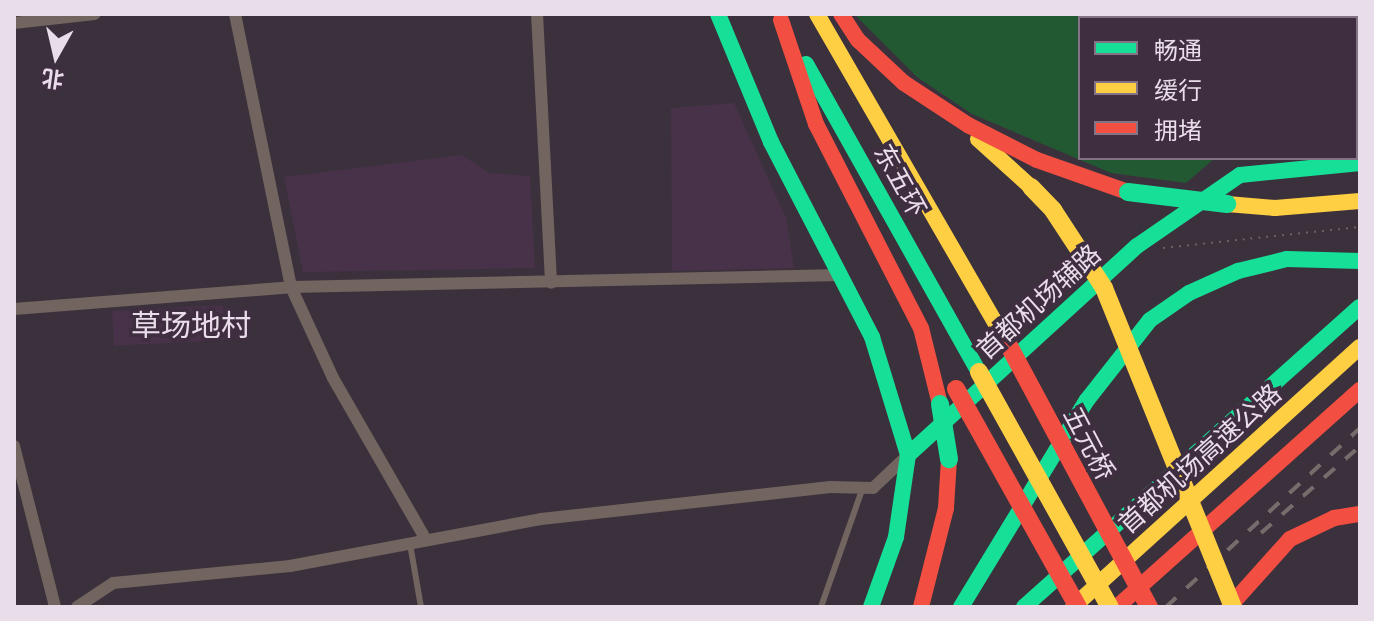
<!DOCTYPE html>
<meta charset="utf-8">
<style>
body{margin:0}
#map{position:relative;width:1374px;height:621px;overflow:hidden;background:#3b313c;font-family:"Exo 2","Noto Sans SC",sans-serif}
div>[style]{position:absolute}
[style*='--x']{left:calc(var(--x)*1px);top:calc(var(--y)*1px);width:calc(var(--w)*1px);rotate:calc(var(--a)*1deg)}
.built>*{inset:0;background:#483249;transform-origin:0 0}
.green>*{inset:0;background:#235932}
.path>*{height:2px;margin-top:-1px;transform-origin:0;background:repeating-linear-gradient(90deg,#6b615e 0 2px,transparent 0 8px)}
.lane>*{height:6px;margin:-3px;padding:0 3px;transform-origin:3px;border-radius:3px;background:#72645e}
.street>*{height:12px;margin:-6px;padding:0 6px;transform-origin:6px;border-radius:6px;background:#72645e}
.fast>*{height:16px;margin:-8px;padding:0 8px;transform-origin:8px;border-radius:8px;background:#16e098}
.slow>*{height:16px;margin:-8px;padding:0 8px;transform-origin:8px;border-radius:8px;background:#ffcf43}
.jam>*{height:16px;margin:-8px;padding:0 8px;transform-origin:8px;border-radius:8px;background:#f24e42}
.rail>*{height:4px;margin-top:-2px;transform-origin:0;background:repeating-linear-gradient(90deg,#766c6c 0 14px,transparent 0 28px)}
.fast-bridge>*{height:18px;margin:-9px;padding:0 9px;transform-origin:9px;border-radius:9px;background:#16e098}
.slow-bridge>*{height:18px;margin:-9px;padding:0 9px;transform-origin:9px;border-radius:9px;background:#ffcf43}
.jam-bridge>*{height:18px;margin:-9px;padding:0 9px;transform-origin:9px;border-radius:9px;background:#f24e42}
span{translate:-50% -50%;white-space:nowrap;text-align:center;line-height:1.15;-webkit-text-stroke:7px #3f2d40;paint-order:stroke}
.street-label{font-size:26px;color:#e9dde9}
.quarter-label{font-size:30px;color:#e9dde9}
.frame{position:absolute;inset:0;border:16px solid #e9dde9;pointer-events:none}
.legend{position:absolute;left:1078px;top:16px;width:280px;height:144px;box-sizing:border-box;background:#3f2d40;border:2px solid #837384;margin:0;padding:10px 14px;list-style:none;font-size:24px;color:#e9dde9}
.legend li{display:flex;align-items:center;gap:16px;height:40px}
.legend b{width:40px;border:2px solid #837384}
.north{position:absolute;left:16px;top:16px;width:80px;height:80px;-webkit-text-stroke:6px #3f2d40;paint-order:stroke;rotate:188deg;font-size:22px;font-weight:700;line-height:32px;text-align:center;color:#e9dde9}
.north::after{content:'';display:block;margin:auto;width:28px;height:36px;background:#e9dde9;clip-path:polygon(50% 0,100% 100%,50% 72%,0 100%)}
</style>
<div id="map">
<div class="built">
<div style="clip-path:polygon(734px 103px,786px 218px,794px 268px,672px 271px,671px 108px)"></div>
<div style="clip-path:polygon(462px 155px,489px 173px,530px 176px,535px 268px,303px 272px,284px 177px)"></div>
<div style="left:223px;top:305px;width:35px;height:111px;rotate:87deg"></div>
</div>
<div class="green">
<div style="clip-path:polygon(854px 14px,1360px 14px,1360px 142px,1356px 142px,1356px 18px,1080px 18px,1080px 158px,1215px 158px,1186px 183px,1111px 173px,972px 114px,917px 77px)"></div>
</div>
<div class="path">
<div style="--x:1163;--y:248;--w:198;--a:-6.1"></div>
</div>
<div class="lane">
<div style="--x:410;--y:544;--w:64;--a:80.1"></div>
<div style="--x:821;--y:607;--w:127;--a:-70.7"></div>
</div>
<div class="street">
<div style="--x:235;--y:14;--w:279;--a:78.4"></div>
<div style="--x:291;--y:287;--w:100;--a:65.2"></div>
<div style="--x:333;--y:378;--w:185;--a:60.1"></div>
<div style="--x:537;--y:14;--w:269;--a:87"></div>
<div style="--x:14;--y:23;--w:81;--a:-6.3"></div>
<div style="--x:14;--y:309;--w:278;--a:-4.5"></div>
<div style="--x:291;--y:287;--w:550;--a:-1.25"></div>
<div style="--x:14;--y:446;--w:166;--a:75.7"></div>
<div style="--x:77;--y:607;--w:43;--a:-33.7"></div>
<div style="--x:113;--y:583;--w:178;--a:-5.5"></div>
<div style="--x:290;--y:566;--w:255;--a:-10.6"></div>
<div style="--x:541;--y:519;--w:291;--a:-6.3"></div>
<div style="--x:830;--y:487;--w:43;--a:1.3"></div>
<div style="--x:873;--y:488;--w:48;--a:-43.3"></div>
</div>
<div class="fast">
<div style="--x:718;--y:14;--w:139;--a:67.5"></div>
<div style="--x:771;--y:142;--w:220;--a:62.6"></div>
<div style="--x:872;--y:337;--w:123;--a:73"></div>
<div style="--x:806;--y:64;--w:353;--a:60.7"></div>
<div style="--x:871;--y:607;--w:74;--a:-70.3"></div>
<div style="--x:896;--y:537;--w:83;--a:-81.7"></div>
<div style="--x:908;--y:455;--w:310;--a:-42.4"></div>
<div style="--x:1137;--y:246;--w:125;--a:-34.6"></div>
<div style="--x:1240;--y:175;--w:121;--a:-5.7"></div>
<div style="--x:961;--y:607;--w:242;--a:-58.7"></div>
<div style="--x:1087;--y:400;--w:102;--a:-51.8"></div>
<div style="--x:1150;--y:320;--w:47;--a:-34.7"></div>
<div style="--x:1189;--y:293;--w:54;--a:-24.2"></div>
<div style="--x:1238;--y:271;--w:50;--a:-13.8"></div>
<div style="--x:1287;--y:259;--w:73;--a:1.6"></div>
<div style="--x:1024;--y:607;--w:450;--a:-41.8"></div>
</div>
<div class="slow">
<div style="--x:817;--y:14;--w:384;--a:60"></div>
<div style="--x:978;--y:139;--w:72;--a:42.2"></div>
<div style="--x:1227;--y:204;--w:48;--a:4.8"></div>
<div style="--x:1275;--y:208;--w:85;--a:-4.7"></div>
<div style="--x:1073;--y:607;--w:387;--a:-42.2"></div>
</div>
<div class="jam">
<div style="--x:841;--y:14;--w:31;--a:57"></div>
<div style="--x:858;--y:40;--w:63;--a:43.1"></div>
<div style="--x:904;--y:83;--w:77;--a:33.3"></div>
<div style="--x:968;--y:125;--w:77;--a:26.9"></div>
<div style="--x:1037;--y:160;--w:96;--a:19.4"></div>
<div style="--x:781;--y:20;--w:110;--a:71.4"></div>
<div style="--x:816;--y:124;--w:229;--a:62.8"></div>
<div style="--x:921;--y:328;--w:78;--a:76"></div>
<div style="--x:921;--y:607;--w:102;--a:-75.8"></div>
<div style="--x:946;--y:508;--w:49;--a:-86.5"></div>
<div style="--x:1117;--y:607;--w:326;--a:-41.8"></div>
<div style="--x:1229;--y:607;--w:91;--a:-48.1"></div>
<div style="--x:1290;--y:539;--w:49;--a:-25.5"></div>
<div style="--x:1334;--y:518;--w:26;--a:-9"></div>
</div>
<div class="rail">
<div style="--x:1261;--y:533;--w:132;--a:-41.3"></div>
<div style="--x:1166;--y:607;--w:264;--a:-42.7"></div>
</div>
<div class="fast-bridge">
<div style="--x:1128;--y:192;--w:100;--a:6.9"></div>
<div style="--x:940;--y:404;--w:56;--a:80.7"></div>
</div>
<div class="slow-bridge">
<div style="--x:1031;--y:187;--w:32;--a:46"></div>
<div style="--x:1053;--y:210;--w:93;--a:56.8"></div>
<div style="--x:1104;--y:288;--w:344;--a:68"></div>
<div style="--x:979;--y:372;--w:269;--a:60.9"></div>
</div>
<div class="jam-bridge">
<div style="--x:1009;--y:346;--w:296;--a:61.8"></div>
<div style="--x:956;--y:389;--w:250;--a:60.8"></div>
</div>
<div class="street-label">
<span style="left:901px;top:180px;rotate:61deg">东五环</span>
<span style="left:1038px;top:301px;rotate:-42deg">首都机场辅路</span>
<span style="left:1090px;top:443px;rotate:62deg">五元桥</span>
<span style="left:1199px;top:458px;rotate:-42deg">首都机场高速公路</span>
</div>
<div class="quarter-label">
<span style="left:191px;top:324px">草场地村</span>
</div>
<div class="frame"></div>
<ul class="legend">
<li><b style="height:10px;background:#16e098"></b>畅通</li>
<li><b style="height:10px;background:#ffcf43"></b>缓行</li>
<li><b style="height:10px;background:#f24e42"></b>拥堵</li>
</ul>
<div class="north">北</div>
</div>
